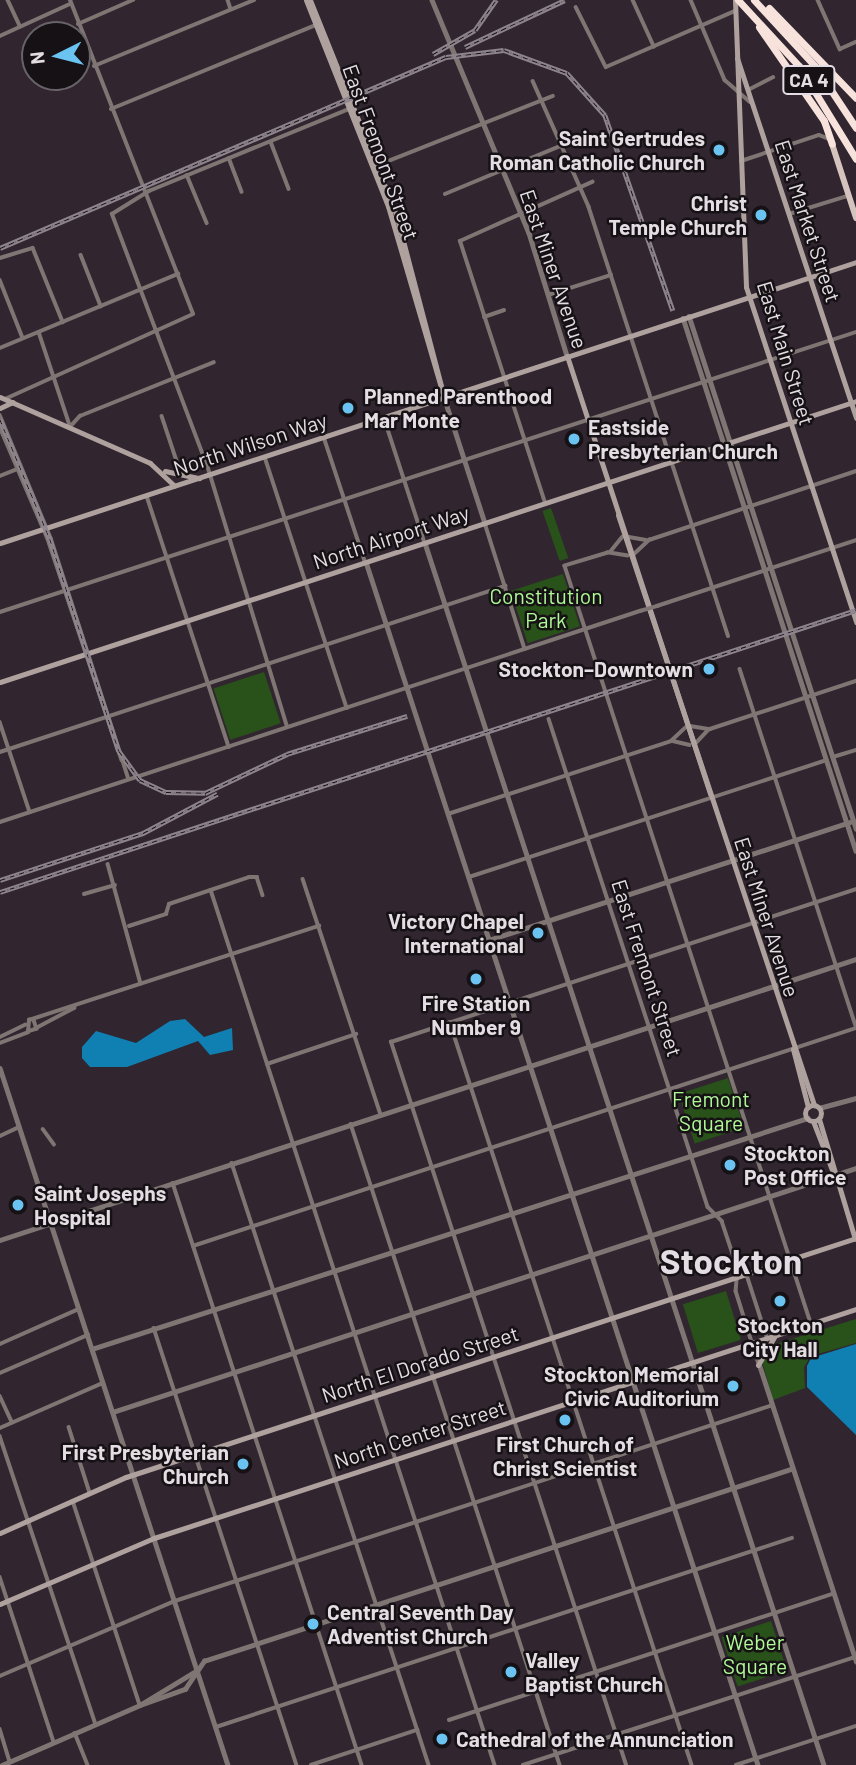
<!DOCTYPE html>
<meta charset="utf-8">
<style>
body{margin:0}
#map{position:relative;width:856px;height:1765px;overflow:hidden;background:#312630;font-family:Barlow,sans-serif}
div>[style]{position:absolute}
[style*='--x']{left:calc(var(--x)*1px);top:calc(var(--y)*1px);width:calc(var(--w)*1px);rotate:calc(var(--a)*1deg)}
.green>*{inset:0;background:#285219;transform-origin:0 0}
.water>*{inset:0;background:#107fb2}
.minor>*{height:3.5px;margin:-1.75px;padding:0 1.75px;transform-origin:1.75px;border-radius:1.75px;background:#7f7674}
.tertiary>*{height:4.5px;margin:-2.25px;padding:0 2.25px;transform-origin:2.25px;border-radius:2.25px;background:#7f7674}
.secondary>*{height:5px;margin:-2.5px;padding:0 2.5px;transform-origin:2.5px;border-radius:2.5px;background:#afa29e}
.secondary>.ring{margin:-2.5px;padding:0;box-sizing:content-box;background:none;border:5px solid #afa29e;border-radius:50%}
.primary>*{height:6px;margin:-3px;padding:0 3px;transform-origin:3px;border-radius:3px;background:#d5c3be}
.motorway>*{height:7px;margin:-3.5px;padding:0 3.5px;transform-origin:3.5px;border-radius:3.5px;background:#f7e2dc}
.rail>*{height:4.5px;margin-top:-2.25px;transform-origin:0;background:repeating-linear-gradient(90deg,#161115 0 5px,#8d848c 0 10px);box-sizing:border-box;border-block:2px solid #8d848c}
.minor-bridge>*{height:3.5px;margin:-1.75px;padding:0 1.75px;transform-origin:1.75px;border-radius:1.75px;background:#7f7674}
.dots>*{width:19px;height:19px;translate:-50% -50%;box-sizing:border-box;border:4px solid #161115;border-radius:50%}
span{translate:-50% -50%;white-space:nowrap;text-align:center;line-height:1.15;-webkit-text-stroke:5px #161115;paint-order:stroke}
.shield-label span{padding:2px 5px;background:#161115;border:2px solid;border-radius:5px;-webkit-text-stroke-width:0}
.shield-label{font-size:19px;color:#e4dde3;font-weight:700}
.poi-label{font-size:21px;color:#e4dde3;font-weight:700}
.right{translate:-100% -50%;text-align:right}
.left{translate:0 -50%;text-align:left}
.street-label{font-size:21px;color:#e4dde3}
.park-label{font-size:21px;color:#aff997}
.town-label{font-size:35px;color:#e4dde3;font-weight:700}
.north{position:absolute;left:21px;top:21px;width:70px;height:70px;box-sizing:border-box;background:#161115;border:2px solid #686367;border-radius:50%;rotate:264deg;font-size:19px;font-weight:700;line-height:28px;text-align:center;color:#e4dde3}
.north::after{content:'';display:block;margin:auto;width:24px;height:32px;background:#6bc3f2;clip-path:polygon(50% 0,100% 100%,50% 72%,0 100%)}
</style>
<div id="map">
<div class="green">
<div style="left:551px;top:508px;width:53px;height:9px;rotate:71deg"></div>
<div style="left:563px;top:574px;width:55px;height:55px;rotate:72deg"></div>
<div style="left:264px;top:672px;width:54px;height:53px;rotate:72deg"></div>
<div style="left:728px;top:1078px;width:52px;height:52px;rotate:72deg"></div>
<div style="left:726px;top:1291px;width:51px;height:45px;rotate:73deg"></div>
<div style="clip-path:polygon(856px 1319px,856px 1343px,811px 1356px,804px 1367px,805px 1388px,773px 1400px,762px 1361px,766px 1347px)"></div>
<div style="left:771px;top:1621px;width:52px;height:52px;rotate:72deg"></div>
</div>
<div class="water">
<div style="clip-path:polygon(185px 1019px,204px 1037px,232px 1028px,233px 1050px,210px 1055px,198px 1041px,127px 1067px,90px 1067px,82px 1058px,82px 1047px,96px 1031px,136px 1043px,170px 1021px)"></div>
<div style="clip-path:polygon(856px 1344px,856px 1435px,807px 1387px,807px 1366px,811px 1358px)"></div>
</div>
<div class="minor">
<div style="--x:8;--y:0;--w:29;--a:65"></div>
<div style="--x:228;--y:0;--w:9;--a:72"></div>
<div style="--x:633;--y:0;--w:51;--a:65.5"></div>
<div style="--x:691;--y:0;--w:87;--a:67"></div>
<div style="--x:725;--y:80;--w:33;--a:41"></div>
<div style="--x:818;--y:0;--w:54;--a:65.8"></div>
<div style="--x:840;--y:49;--w:17;--a:-24"></div>
<div style="--x:576;--y:7;--w:67;--a:63.4"></div>
<div style="--x:606;--y:67;--w:141;--a:-23.5"></div>
<div style="--x:78;--y:24;--w:60;--a:-23.6"></div>
<div style="--x:0;--y:36;--w:77;--a:-24.6"></div>
<div style="--x:94;--y:66;--w:173;--a:-22.4"></div>
<div style="--x:533;--y:81;--w:138;--a:66"></div>
<div style="--x:589;--y:207;--w:451;--a:72"></div>
<div style="--x:748;--y:90;--w:28;--a:-27"></div>
<div style="--x:111;--y:109;--w:222;--a:-22.3"></div>
<div style="--x:271;--y:142;--w:50;--a:69"></div>
<div style="--x:229;--y:158;--w:36;--a:69"></div>
<div style="--x:741;--y:161;--w:82;--a:-18.4"></div>
<div style="--x:819;--y:135;--w:9;--a:21"></div>
<div style="--x:376;--y:166;--w:190;--a:-21.6"></div>
<div style="--x:187;--y:175;--w:52;--a:67.4"></div>
<div style="--x:445;--y:194;--w:143;--a:-22.6"></div>
<div style="--x:789;--y:214;--w:61;--a:-17.2"></div>
<div style="--x:81;--y:255;--w:55;--a:68.6"></div>
<div style="--x:0;--y:258;--w:34;--a:-17"></div>
<div style="--x:33;--y:248;--w:80;--a:67.9"></div>
<div style="--x:0;--y:280;--w:62;--a:68.4"></div>
<div style="--x:548;--y:295;--w:66;--a:-17.6"></div>
<div style="--x:484;--y:317;--w:21;--a:-19"></div>
<div style="--x:39;--y:332;--w:98;--a:71.6"></div>
<div style="--x:0;--y:348;--w:193;--a:-22.6"></div>
<div style="--x:5;--y:399;--w:206;--a:-24.3"></div>
<div style="--x:193;--y:314;--w:337;--a:-111.4"></div>
<div style="--x:0;--y:415;--w:133;--a:67.5"></div>
<div style="--x:51;--y:538;--w:253;--a:72.1"></div>
<div style="--x:162;--y:416;--w:57;--a:71.6"></div>
<div style="--x:384;--y:417;--w:133;--a:72"></div>
<div style="--x:0;--y:427;--w:122;--a:66.8"></div>
<div style="--x:48;--y:539;--w:233;--a:71.5"></div>
<div style="--x:70;--y:427;--w:15;--a:-48"></div>
<div style="--x:80;--y:416;--w:144;--a:-21.9"></div>
<div style="--x:324;--y:437;--w:131;--a:71.7"></div>
<div style="--x:265;--y:457;--w:264;--a:71.9"></div>
<div style="--x:0;--y:476;--w:22;--a:-22"></div>
<div style="--x:147;--y:496;--w:264;--a:71.9"></div>
<div style="--x:545;--y:503;--w:275;--a:-108"></div>
<div style="--x:460;--y:241;--w:145;--a:-24.1"></div>
<div style="--x:485;--y:523;--w:132;--a:72.4"></div>
<div style="--x:629;--y:537;--w:17;--a:10"></div>
<div style="--x:610;--y:552;--w:19;--a:-51"></div>
<div style="--x:634;--y:554;--w:21;--a:-43"></div>
<div style="--x:649;--y:540;--w:218;--a:-18.4"></div>
<div style="--x:628;--y:556;--w:20;--a:-171"></div>
<div style="--x:608;--y:553;--w:45;--a:163.2"></div>
<div style="--x:565;--y:566;--w:796;--a:72"></div>
<div style="--x:657;--y:606;--w:210;--a:-18.3"></div>
<div style="--x:0;--y:612;--w:901;--a:-18.11"></div>
<div style="--x:740;--y:669;--w:375;--a:72"></div>
<div style="--x:549;--y:719;--w:513;--a:71.95"></div>
<div style="--x:708;--y:1207;--w:20;--a:45"></div>
<div style="--x:722;--y:1221;--w:51;--a:71.6"></div>
<div style="--x:738;--y:1269;--w:22;--a:95"></div>
<div style="--x:736;--y:1291;--w:53;--a:72.6"></div>
<div style="--x:0;--y:722;--w:95;--a:71.6"></div>
<div style="--x:690;--y:726;--w:20;--a:9"></div>
<div style="--x:710;--y:729;--w:154;--a:-18.2"></div>
<div style="--x:287;--y:727;--w:273;--a:-107"></div>
<div style="--x:207;--y:466;--w:269;--a:-110.7"></div>
<div style="--x:112;--y:214;--w:44;--a:-31.9"></div>
<div style="--x:149;--y:191;--w:216;--a:-22.3"></div>
<div style="--x:673;--y:741;--w:17;--a:13"></div>
<div style="--x:696;--y:743;--w:18;--a:-47"></div>
<div style="--x:0;--y:752;--w:532;--a:-18.2"></div>
<div style="--x:833;--y:757;--w:24;--a:-17"></div>
<div style="--x:448;--y:814;--w:235;--a:-18.1"></div>
<div style="--x:671;--y:741;--w:19;--a:-43"></div>
<div style="--x:0;--y:822;--w:674;--a:-18.25"></div>
<div style="--x:108;--y:864;--w:124;--a:74.6"></div>
<div style="--x:469;--y:877;--w:376;--a:-18.1"></div>
<div style="--x:303;--y:879;--w:249;--a:71.7"></div>
<div style="--x:211;--y:890;--w:920;--a:72.02"></div>
<div style="--x:84;--y:894;--w:32;--a:-16"></div>
<div style="--x:129;--y:926;--w:39;--a:-18"></div>
<div style="--x:166;--y:914;--w:10;--a:-73"></div>
<div style="--x:169;--y:904;--w:84;--a:-18.6"></div>
<div style="--x:249;--y:877;--w:8;--a:0"></div>
<div style="--x:257;--y:877;--w:19;--a:72"></div>
<div style="--x:34;--y:1020;--w:9;--a:72"></div>
<div style="--x:37;--y:1029;--w:9;--a:162"></div>
<div style="--x:28;--y:1032;--w:12;--a:-85"></div>
<div style="--x:29;--y:1020;--w:305;--a:-18"></div>
<div style="--x:450;--y:1022;--w:781;--a:71.96"></div>
<div style="--x:38;--y:1027;--w:41;--a:-27.8"></div>
<div style="--x:0;--y:1037;--w:28;--a:-26"></div>
<div style="--x:0;--y:1043;--w:30;--a:-21"></div>
<div style="--x:267;--y:1064;--w:94;--a:-18.6"></div>
<div style="--x:351;--y:1124;--w:674;--a:71.94"></div>
<div style="--x:43;--y:1129;--w:19;--a:54"></div>
<div style="--x:0;--y:1136;--w:21;--a:-25"></div>
<div style="--x:232;--y:1163;--w:633;--a:71.88"></div>
<div style="--x:173;--y:1183;--w:612;--a:72.01"></div>
<div style="--x:193;--y:1246;--w:698;--a:-18.2"></div>
<div style="--x:747;--y:1275;--w:65;--a:72.1"></div>
<div style="--x:154;--y:1328;--w:460;--a:71.9"></div>
<div style="--x:0;--y:1344;--w:86;--a:-23.9"></div>
<div style="--x:0;--y:1373;--w:96;--a:-23.4"></div>
<div style="--x:0;--y:1396;--w:29;--a:65"></div>
<div style="--x:69;--y:1427;--w:69;--a:72.3"></div>
<div style="--x:0;--y:1428;--w:112;--a:-23.6"></div>
<div style="--x:0;--y:1436;--w:304;--a:71.6"></div>
<div style="--x:73;--y:1501;--w:215;--a:71.8"></div>
<div style="--x:0;--y:1577;--w:174;--a:71.9"></div>
<div style="--x:0;--y:1676;--w:190;--a:-23.2"></div>
<div style="--x:175;--y:1601;--w:626;--a:-18.15"></div>
<div style="--x:449;--y:1720;--w:404;--a:-18.2"></div>
<div style="--x:216;--y:1727;--w:606;--a:-18.17"></div>
<div style="--x:0;--y:1729;--w:34;--a:73"></div>
<div style="--x:75;--y:1733;--w:35;--a:68"></div>
<div style="--x:311;--y:1765;--w:112;--a:-18.3"></div>
<div style="--x:523;--y:1765;--w:350;--a:-18"></div>
<div style="--x:626;--y:1765;--w:760;--a:-108.01"></div>
<div style="--x:391;--y:1042;--w:490;--a:-18.2"></div>
<div style="--x:736;--y:1765;--w:126;--a:-18"></div>
</div>
<div class="tertiary">
<div style="--x:432;--y:0;--w:252;--a:67.4"></div>
<div style="--x:529;--y:233;--w:129;--a:72.8"></div>
<div style="--x:689;--y:316;--w:539;--a:71.94"></div>
<div style="--x:683;--y:318;--w:560;--a:72.02"></div>
<div style="--x:444;--y:397;--w:133;--a:72"></div>
<div style="--x:425;--y:543;--w:1285;--a:71.92"></div>
<div style="--x:366;--y:562;--w:1265;--a:71.95"></div>
<div style="--x:489;--y:940;--w:379;--a:-18.1"></div>
<div style="--x:0;--y:1068;--w:733;--a:71.89"></div>
<div style="--x:819;--y:1108;--w:38;--a:-15"></div>
<div style="--x:0;--y:1240;--w:901;--a:-18.17"></div>
<div style="--x:752;--y:1342;--w:336;--a:71.9"></div>
<div style="--x:92;--y:1349;--w:752;--a:-17.88"></div>
<div style="--x:113;--y:1412;--w:782;--a:-18.18"></div>
<div style="--x:140;--y:1705;--w:48;--a:-19.6"></div>
<div style="--x:185;--y:1689;--w:34;--a:-56"></div>
<div style="--x:204;--y:1661;--w:618;--a:-18.11"></div>
<div style="--x:2;--y:1765;--w:150;--a:-23.5"></div>
<div style="--x:140;--y:1705;--w:66;--a:-31.3"></div>
</div>
<div class="secondary">
<div style="--x:306;--y:0;--w:222;--a:68.3"></div>
<div style="--x:388;--y:206;--w:199;--a:73.7"></div>
<div style="--x:310;--y:0;--w:231;--a:68.1"></div>
<div style="--x:396;--y:214;--w:189;--a:75.3"></div>
<div style="--x:735;--y:0;--w:287;--a:87.8"></div>
<div style="--x:746;--y:287;--w:353;--a:71.8"></div>
<div style="--x:737;--y:58;--w:379;--a:71.7"></div>
<div style="--x:567;--y:356;--w:461;--a:71.9"></div>
<div style="--x:0;--y:397;--w:164;--a:23.7"></div>
<div style="--x:150;--y:463;--w:33;--a:43"></div>
<div style="--x:0;--y:408;--w:14;--a:-25"></div>
<div style="--x:165;--y:471;--w:35;--a:12"></div>
<div style="--x:618;--y:515;--w:622;--a:71.62"></div>
<div style="--x:0;--y:543;--w:901;--a:-18.17"></div>
<div style="--x:0;--y:682;--w:901;--a:-18.17"></div>
<div style="--x:793;--y:1049;--w:60;--a:75.5"></div>
<div class="ring" style="left:805px;top:1105px;width:11px;height:11px"></div>
<div style="--x:819;--y:1119;--w:125;--a:73.3"></div>
<div style="--x:813;--y:1121;--w:58;--a:68.7"></div>
<div style="--x:758;--y:1365;--w:34;--a:-60"></div>
<div style="--x:0;--y:1533;--w:138;--a:-24"></div>
<div style="--x:126;--y:1477;--w:768;--a:-18.13"></div>
<div style="--x:0;--y:1604;--w:168;--a:-23.2"></div>
<div style="--x:154;--y:1538;--w:738;--a:-18.07"></div>
</div>
<div class="primary">
<div style="--x:832;--y:144;--w:78;--a:72"></div>
</div>
<div class="motorway">
<div style="--x:738;--y:0;--w:90;--a:47.3"></div>
<div style="--x:799;--y:66;--w:109;--a:58.5"></div>
<div style="--x:754;--y:0;--w:90;--a:47.3"></div>
<div style="--x:815;--y:66;--w:74;--a:56.5"></div>
<div style="--x:769;--y:8;--w:125;--a:46"></div>
<div style="--x:759;--y:27;--w:114;--a:55.3"></div>
<div style="--x:824;--y:121;--w:24;--a:71"></div>
</div>
<div class="rail">
<div style="--x:465;--y:47;--w:110;--a:-25.2"></div>
<div style="--x:433;--y:54;--w:48;--a:-29.7"></div>
<div style="--x:475;--y:30;--w:37;--a:-55"></div>
<div style="--x:0;--y:248;--w:485;--a:-23.2"></div>
<div style="--x:446;--y:57;--w:58;--a:-6.9"></div>
<div style="--x:504;--y:50;--w:67;--a:20.1"></div>
<div style="--x:567;--y:73;--w:57;--a:47.9"></div>
<div style="--x:605;--y:115;--w:207;--a:70.8"></div>
<div style="--x:0;--y:419;--w:130;--a:67.4"></div>
<div style="--x:50;--y:539;--w:223;--a:72"></div>
<div style="--x:119;--y:751;--w:36;--a:54"></div>
<div style="--x:140;--y:780;--w:29;--a:25"></div>
<div style="--x:166;--y:792;--w:39;--a:1"></div>
<div style="--x:205;--y:793;--w:91;--a:-25.4"></div>
<div style="--x:287;--y:754;--w:126;--a:-17.6"></div>
<div style="--x:0;--y:880;--w:151;--a:-18.2"></div>
<div style="--x:143;--y:833;--w:84;--a:-27.8"></div>
<div style="--x:0;--y:892;--w:901;--a:-18.23"></div>
</div>
<div class="minor-bridge">
<div style="--x:640;--y:611;--w:18;--a:-16"></div>
</div>
<div class="dots">
<div style="left:719px;top:150px;background:#6bc3f2"></div>
<div style="left:761px;top:215px;background:#6bc3f2"></div>
<div style="left:348px;top:408px;background:#6bc3f2"></div>
<div style="left:574px;top:439px;background:#6bc3f2"></div>
<div style="left:709px;top:669px;background:#6bc3f2"></div>
<div style="left:538px;top:933px;background:#6bc3f2"></div>
<div style="left:476px;top:979px;background:#6bc3f2"></div>
<div style="left:730px;top:1165px;background:#6bc3f2"></div>
<div style="left:18px;top:1205px;background:#6bc3f2"></div>
<div style="left:780px;top:1301px;background:#6bc3f2"></div>
<div style="left:733px;top:1386px;background:#6bc3f2"></div>
<div style="left:565px;top:1420px;background:#6bc3f2"></div>
<div style="left:243px;top:1464px;background:#6bc3f2"></div>
<div style="left:313px;top:1624px;background:#6bc3f2"></div>
<div style="left:511px;top:1672px;background:#6bc3f2"></div>
<div style="left:442px;top:1739px;background:#6bc3f2"></div>
</div>
<div class="shield-label">
<span style="left:809px;top:80px">CA 4</span>
</div>
<div class="poi-label">
<span class="right" style="left:705px;top:150px">Saint Gertrudes<br>Roman Catholic Church</span>
<span class="right" style="left:747px;top:215px">Christ<br>Temple Church</span>
<span class="left" style="left:364px;top:408px">Planned Parenthood<br>Mar Monte</span>
<span class="left" style="left:588px;top:439px">Eastside<br>Presbyterian Church</span>
<span class="right" style="left:693px;top:669px">Stockton–Downtown</span>
<span class="right" style="left:524px;top:933px">Victory Chapel<br>International</span>
<span style="left:476px;top:1015px">Fire Station<br>Number 9</span>
<span class="left" style="left:744px;top:1165px">Stockton<br>Post Office</span>
<span class="left" style="left:34px;top:1205px">Saint Josephs<br>Hospital</span>
<span style="left:780px;top:1337px">Stockton<br>City Hall</span>
<span class="right" style="left:719px;top:1386px">Stockton Memorial<br>Civic Auditorium</span>
<span style="left:565px;top:1456px">First Church of<br>Christ Scientist</span>
<span class="right" style="left:229px;top:1464px">First Presbyterian<br>Church</span>
<span class="left" style="left:327px;top:1624px">Central Seventh Day<br>Adventist Church</span>
<span class="left" style="left:525px;top:1672px">Valley<br>Baptist Church</span>
<span class="left" style="left:456px;top:1739px">Cathedral of the Annunciation</span>
</div>
<div class="street-label">
<span style="left:381px;top:152px;rotate:70deg">East Fremont Street</span>
<span style="left:808px;top:221px;rotate:72deg">East Market Street</span>
<span style="left:554px;top:269px;rotate:71deg">East Miner Avenue</span>
<span style="left:786px;top:353px;rotate:73deg">East Main Street</span>
<span style="left:250px;top:444px;rotate:-18deg">North Wilson Way</span>
<span style="left:391px;top:537px;rotate:-18deg">North Airport Way</span>
<span style="left:767px;top:917px;rotate:72deg">East Miner Avenue</span>
<span style="left:647px;top:968px;rotate:72deg">East Fremont Street</span>
<span style="left:420px;top:1364px;rotate:-18deg">North El Dorado Street</span>
<span style="left:420px;top:1434px;rotate:-18deg">North Center Street</span>
</div>
<div class="park-label">
<span style="left:546px;top:608px">Constitution<br>Park</span>
<span style="left:711px;top:1111px">Fremont<br>Square</span>
<span style="left:755px;top:1654px">Weber<br>Square</span>
</div>
<div class="town-label">
<span style="left:731px;top:1260px">Stockton</span>
</div>
<div class="north">N</div>
</div>
